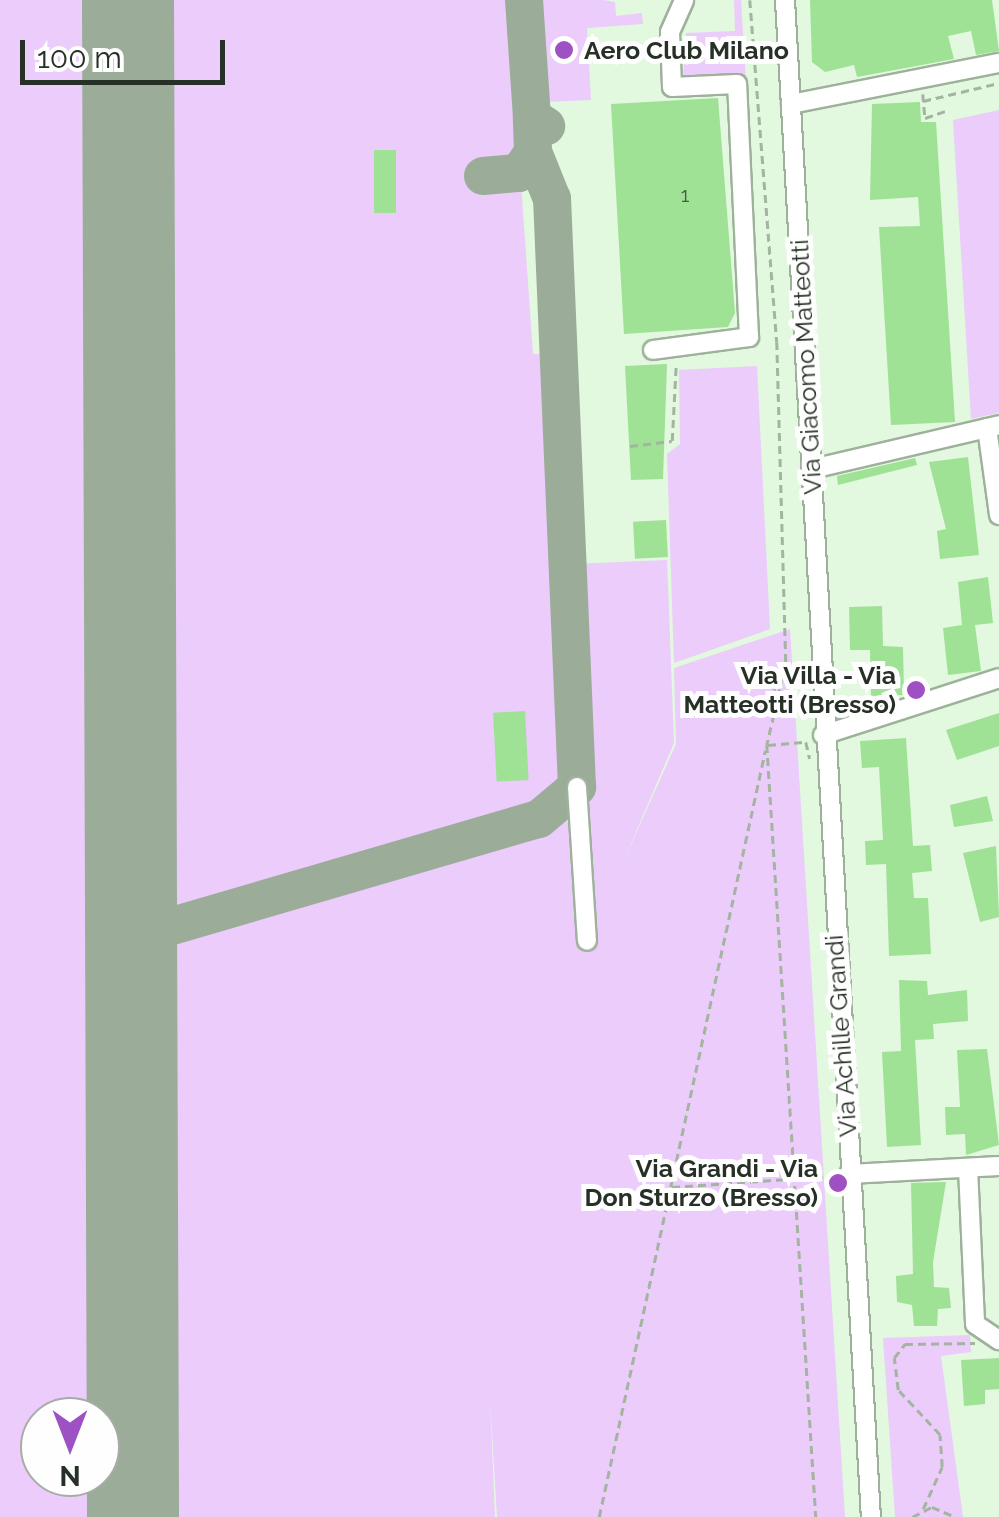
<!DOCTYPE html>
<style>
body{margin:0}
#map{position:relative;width:999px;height:1517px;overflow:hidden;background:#e2f8df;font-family:Raleway,sans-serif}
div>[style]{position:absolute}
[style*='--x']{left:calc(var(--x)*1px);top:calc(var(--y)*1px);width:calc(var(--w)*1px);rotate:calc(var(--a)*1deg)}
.green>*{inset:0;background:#ebccfb}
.taxiway>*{height:38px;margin:-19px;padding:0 19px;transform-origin:19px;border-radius:19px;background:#9bac99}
.runway>*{height:92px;margin:-46px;padding:0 46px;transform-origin:46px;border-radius:46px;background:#9bac99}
.building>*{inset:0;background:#9fe296;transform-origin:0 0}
.path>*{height:2.5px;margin-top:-1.25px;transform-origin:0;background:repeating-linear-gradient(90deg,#a3b4a0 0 8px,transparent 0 13px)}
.roads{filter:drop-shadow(2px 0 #9eb29b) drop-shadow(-2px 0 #9eb29b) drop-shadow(0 2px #9eb29b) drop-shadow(0 -2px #9eb29b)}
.minor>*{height:18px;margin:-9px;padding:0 9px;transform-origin:9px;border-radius:9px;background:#fff}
.dots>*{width:28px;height:28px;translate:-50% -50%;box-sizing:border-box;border:5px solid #fefefe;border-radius:50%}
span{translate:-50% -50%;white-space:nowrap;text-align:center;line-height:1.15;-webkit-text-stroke:10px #fefefe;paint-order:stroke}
.number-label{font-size:20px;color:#455c42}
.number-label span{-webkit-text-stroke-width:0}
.poi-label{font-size:25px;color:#273026;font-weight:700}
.left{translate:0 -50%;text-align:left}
.right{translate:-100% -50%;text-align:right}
.street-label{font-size:25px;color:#273026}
.north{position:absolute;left:20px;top:1397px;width:100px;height:100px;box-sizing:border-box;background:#fefefe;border:2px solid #a8aca8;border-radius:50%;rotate:180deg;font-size:28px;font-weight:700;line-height:40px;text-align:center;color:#273026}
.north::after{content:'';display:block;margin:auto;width:35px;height:45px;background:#9e51c3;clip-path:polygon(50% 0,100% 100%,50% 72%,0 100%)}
.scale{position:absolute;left:20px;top:40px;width:205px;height:45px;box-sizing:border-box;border:5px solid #273026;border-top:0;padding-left:12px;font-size:30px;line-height:35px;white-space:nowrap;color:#273026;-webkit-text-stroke:8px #fefefe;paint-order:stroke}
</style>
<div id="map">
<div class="green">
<div style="clip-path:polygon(evenodd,0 0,95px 0,103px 1517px,0 1517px,0 0,40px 1417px,100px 1417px,100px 1477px,40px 1477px,40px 1417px)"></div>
<div style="clip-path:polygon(160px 0,508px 0,533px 354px,548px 354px,570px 787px,501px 824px,230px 905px,163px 916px)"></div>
<div style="clip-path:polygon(539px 0,603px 0,615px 2px,616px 16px,642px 13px,643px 24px,587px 28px,591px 100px,545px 102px)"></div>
<div style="clip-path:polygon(734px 0,741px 0,748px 114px,740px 79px,683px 81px,686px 33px,735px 31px)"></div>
<div style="clip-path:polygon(999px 110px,999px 413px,971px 419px,953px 120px)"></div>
<div style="clip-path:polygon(757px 366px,770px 629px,674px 663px,667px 454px,680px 444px,679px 370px)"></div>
<div style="clip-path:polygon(667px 560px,674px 743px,621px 867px,676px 744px,674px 668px,790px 629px,845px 1517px,497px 1517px,490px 1398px,495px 1517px,166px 1517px,163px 940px,575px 818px,590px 935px,573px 564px)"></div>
<div style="clip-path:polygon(970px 1335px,971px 1352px,941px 1356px,963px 1517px,895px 1517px,883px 1338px)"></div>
</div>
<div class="taxiway">
<div style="--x:524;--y:0;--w:117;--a:86.1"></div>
<div style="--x:532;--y:117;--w:17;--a:33"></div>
<div style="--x:483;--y:176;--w:36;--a:-5"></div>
<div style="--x:519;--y:173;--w:25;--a:-56"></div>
<div style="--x:131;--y:938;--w:425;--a:-16.3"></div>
<div style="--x:539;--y:819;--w:50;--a:-40.1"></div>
<div style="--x:577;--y:787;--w:589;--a:-92.43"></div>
<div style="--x:552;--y:199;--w:51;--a:-112"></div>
<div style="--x:533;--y:152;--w:35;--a:-92"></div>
</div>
<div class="runway">
<div style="--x:128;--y:0;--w:1517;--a:89.81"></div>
</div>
<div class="building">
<div style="clip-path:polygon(810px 0,992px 0,999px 51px,976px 55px,971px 31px,948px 36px,954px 59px,857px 77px,854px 65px,825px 72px,812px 62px)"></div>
<div style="clip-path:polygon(718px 98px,735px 313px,728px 327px,624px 334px,611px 104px)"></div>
<div style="clip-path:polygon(920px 102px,921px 122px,936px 122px,955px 422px,891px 425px,879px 227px,920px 226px,918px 197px,870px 200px,872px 104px)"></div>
<div style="left:374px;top:150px;width:22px;height:63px"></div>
<div style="clip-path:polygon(667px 364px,663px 479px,631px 480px,625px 366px)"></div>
<div style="clip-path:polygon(968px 457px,979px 555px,940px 559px,937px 531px,946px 529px,929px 462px)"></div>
<div style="clip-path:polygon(915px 458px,917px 465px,838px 485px,837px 476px)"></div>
<div style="left:666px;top:520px;width:37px;height:33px;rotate:87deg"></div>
<div style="clip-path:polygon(988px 577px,993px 623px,975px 625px,981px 671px,948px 675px,943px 628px,962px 625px,958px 582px)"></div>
<div style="clip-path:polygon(882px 606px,883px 646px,903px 647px,904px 695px,871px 696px,870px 650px,850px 650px,849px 607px)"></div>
<div style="left:525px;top:711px;width:69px;height:32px;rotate:87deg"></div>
<div style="clip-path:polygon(999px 713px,999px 746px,957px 760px,946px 730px)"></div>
<div style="clip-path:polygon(906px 738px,913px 846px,930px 845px,932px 871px,912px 873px,914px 898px,928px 898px,931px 954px,889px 956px,886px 864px,866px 865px,865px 841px,883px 840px,879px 767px,862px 768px,860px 741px)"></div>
<div style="clip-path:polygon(987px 796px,993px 821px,954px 827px,950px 805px)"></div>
<div style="clip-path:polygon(996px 846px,999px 917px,980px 922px,963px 853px)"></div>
<div style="clip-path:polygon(899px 980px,927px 981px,928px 995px,967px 990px,968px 1021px,933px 1024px,934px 1039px,915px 1040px,921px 1145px,887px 1147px,882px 1052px,901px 1051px)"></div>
<div style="clip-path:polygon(987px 1049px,999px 1145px,966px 1155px,965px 1134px,946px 1135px,945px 1107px,960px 1107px,957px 1050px)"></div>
<div style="clip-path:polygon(946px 1182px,933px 1262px,934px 1287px,949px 1288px,951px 1308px,938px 1309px,937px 1326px,914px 1326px,912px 1305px,897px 1302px,896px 1276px,913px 1274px,911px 1183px)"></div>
<div style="clip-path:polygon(999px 1358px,999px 1389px,985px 1390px,985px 1404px,964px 1406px,961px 1360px)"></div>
</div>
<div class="path">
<div style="--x:750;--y:0;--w:343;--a:85.5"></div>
<div style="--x:777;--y:342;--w:322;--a:88.4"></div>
<div style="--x:786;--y:664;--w:83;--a:103.2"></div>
<div style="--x:767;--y:745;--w:774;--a:86.37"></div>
<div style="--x:923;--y:94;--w:24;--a:85"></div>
<div style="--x:925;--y:118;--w:21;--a:-19"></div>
<div style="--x:923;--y:101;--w:78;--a:-13.3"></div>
<div style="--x:630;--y:446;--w:42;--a:-6.8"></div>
<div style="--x:672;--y:441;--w:77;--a:-87"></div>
<div style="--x:758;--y:679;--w:21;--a:29"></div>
<div style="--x:768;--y:745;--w:38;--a:-5"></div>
<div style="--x:806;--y:742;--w:17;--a:77"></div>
<div style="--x:672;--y:1187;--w:162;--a:-3.9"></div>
<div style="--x:923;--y:1509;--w:46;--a:-65.7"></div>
<div style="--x:942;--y:1467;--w:32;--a:-94"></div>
<div style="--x:940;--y:1435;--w:62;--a:-133"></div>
<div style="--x:898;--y:1390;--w:32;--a:-97"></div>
<div style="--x:894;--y:1358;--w:18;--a:-52"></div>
<div style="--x:905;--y:1344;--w:70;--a:-0.8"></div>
<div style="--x:599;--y:1517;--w:784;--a:-77.77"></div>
<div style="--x:912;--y:1517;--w:22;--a:-27"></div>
<div style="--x:932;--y:1507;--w:26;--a:23"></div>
</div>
<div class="roads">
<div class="minor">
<div style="--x:785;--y:0;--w:1519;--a:86.76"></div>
<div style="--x:791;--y:104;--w:212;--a:-11.2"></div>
<div style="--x:653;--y:350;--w:97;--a:-7.7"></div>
<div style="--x:749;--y:337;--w:253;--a:-92.7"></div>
<div style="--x:737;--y:84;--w:65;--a:177.4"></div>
<div style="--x:672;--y:87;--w:55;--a:-92.1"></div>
<div style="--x:670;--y:32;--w:35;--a:-66"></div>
<div style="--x:987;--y:428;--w:88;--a:82.1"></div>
<div style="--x:812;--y:469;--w:192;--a:-13.2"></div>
<div style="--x:823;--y:735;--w:185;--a:-17.9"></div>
<div style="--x:577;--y:787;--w:154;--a:86.3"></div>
<div style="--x:968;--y:1168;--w:156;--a:87.4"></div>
<div style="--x:975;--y:1324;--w:29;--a:34"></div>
<div style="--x:849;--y:1174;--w:150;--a:-3.1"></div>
</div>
</div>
<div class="dots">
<div style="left:564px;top:50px;background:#9e51c3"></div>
<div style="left:916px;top:690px;background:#9e51c3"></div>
<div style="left:838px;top:1183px;background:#9e51c3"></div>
</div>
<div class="number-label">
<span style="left:685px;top:195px">1</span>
</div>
<div class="poi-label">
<span class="left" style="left:584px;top:50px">Aero Club Milano</span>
<span class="right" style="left:896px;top:690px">Via Villa - Via<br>Matteotti (Bresso)</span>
<span class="right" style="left:818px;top:1183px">Via Grandi - Via<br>Don Sturzo (Bresso)</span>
</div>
<div class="street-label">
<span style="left:806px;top:367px;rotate:-93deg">Via Giacomo Matteotti</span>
<span style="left:841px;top:1036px;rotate:-94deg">Via Achille Grandi</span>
</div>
<div class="north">N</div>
<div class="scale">100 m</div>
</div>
